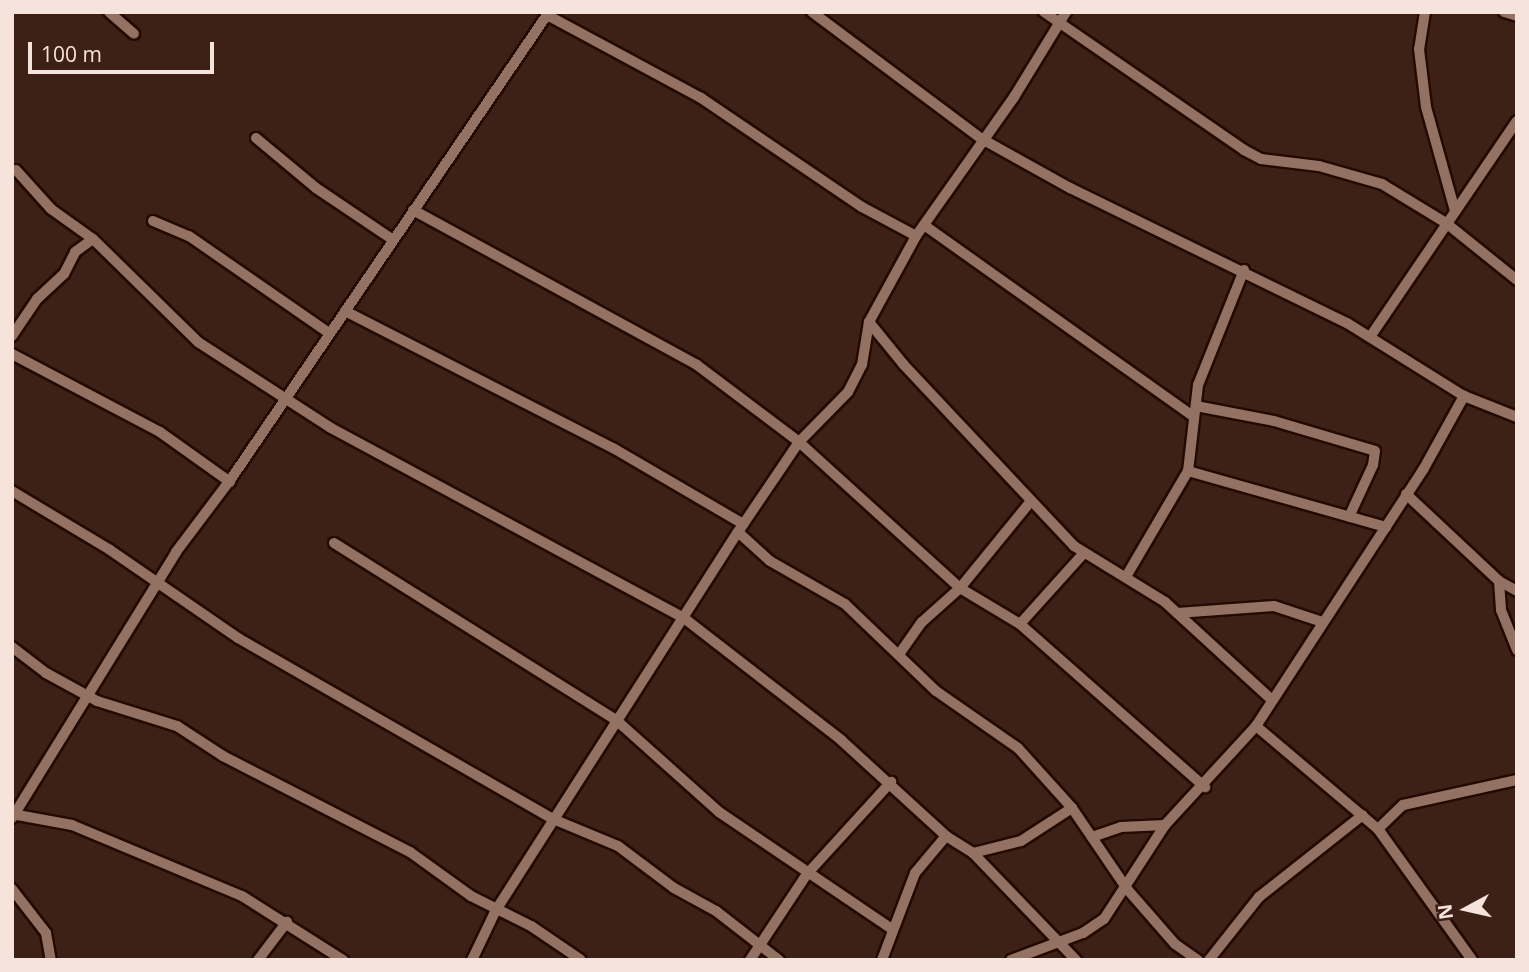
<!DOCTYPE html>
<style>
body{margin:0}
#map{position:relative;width:1529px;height:972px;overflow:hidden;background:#3d2116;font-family:"Open Sans",sans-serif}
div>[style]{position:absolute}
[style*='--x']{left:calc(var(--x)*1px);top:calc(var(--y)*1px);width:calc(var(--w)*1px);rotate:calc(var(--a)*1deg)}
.roads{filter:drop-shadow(2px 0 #230a02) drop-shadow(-2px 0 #230a02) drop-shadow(0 2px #230a02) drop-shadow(0 -2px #230a02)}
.minor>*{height:10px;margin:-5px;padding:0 5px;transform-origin:5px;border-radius:5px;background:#937264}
span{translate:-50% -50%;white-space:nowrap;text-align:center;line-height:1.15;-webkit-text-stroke:6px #3d2116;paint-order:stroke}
.frame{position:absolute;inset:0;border:14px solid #f6e3db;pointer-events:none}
.north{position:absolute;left:1431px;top:874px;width:70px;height:70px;-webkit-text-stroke:5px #3d2116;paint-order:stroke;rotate:262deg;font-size:19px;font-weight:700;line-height:28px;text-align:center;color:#f6e3db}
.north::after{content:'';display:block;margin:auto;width:24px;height:32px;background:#f6e3db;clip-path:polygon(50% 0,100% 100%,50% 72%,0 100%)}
.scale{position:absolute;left:28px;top:42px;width:186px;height:32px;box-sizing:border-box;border:4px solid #f6e3db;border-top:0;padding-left:9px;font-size:21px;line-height:24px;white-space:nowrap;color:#f6e3db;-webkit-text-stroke:5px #3d2116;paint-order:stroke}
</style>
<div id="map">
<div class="roads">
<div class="minor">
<div style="--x:109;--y:12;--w:33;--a:41"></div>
<div style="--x:812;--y:12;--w:212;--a:36.8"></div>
<div style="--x:982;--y:139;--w:101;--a:29.1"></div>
<div style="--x:1070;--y:188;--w:308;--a:26"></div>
<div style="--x:1347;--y:323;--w:138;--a:32"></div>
<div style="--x:1464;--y:396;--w:57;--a:21.6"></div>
<div style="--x:1044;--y:12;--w:243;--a:34.6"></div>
<div style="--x:1244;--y:150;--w:19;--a:28"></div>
<div style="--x:1261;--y:159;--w:58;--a:6.9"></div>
<div style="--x:1319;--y:166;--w:66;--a:15.9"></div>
<div style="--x:1382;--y:184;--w:75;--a:31.4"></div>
<div style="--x:1446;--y:223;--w:91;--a:38.8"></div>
<div style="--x:1425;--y:12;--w:37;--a:99"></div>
<div style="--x:1419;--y:49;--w:58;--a:83.1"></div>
<div style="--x:1426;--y:107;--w:108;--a:74.4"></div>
<div style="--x:1504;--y:12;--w:14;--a:17"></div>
<div style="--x:547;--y:15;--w:175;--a:28.3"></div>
<div style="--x:701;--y:98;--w:194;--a:34.1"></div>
<div style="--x:862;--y:207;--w:61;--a:28.2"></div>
<div style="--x:256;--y:138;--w:78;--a:39.8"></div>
<div style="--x:316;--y:188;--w:92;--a:33.9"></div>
<div style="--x:16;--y:170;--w:52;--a:48.1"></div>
<div style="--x:51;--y:209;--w:52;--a:35.5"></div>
<div style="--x:93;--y:239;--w:147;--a:44.4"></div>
<div style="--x:198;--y:342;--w:158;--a:32.9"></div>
<div style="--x:331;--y:428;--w:401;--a:28.3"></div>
<div style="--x:684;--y:618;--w:199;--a:37.8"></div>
<div style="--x:841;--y:740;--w:142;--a:42.4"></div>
<div style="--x:946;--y:836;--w:32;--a:32"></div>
<div style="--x:973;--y:853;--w:149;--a:46.1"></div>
<div style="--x:413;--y:210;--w:324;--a:28.6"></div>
<div style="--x:697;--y:365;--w:128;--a:37"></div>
<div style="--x:799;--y:442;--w:217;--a:42.2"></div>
<div style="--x:960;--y:588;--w:70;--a:31"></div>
<div style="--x:1020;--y:624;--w:247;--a:41.4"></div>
<div style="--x:153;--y:221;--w:39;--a:23"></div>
<div style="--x:189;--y:236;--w:170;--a:34.7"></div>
<div style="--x:924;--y:225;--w:331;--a:35.4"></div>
<div style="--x:1244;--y:270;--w:124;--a:111.8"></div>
<div style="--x:1198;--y:385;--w:87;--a:96.6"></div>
<div style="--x:1188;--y:471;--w:206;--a:15.8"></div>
<div style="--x:345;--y:311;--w:301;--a:27.1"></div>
<div style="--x:613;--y:448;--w:151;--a:30.3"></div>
<div style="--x:869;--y:322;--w:55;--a:50.9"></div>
<div style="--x:904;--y:365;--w:248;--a:46.8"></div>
<div style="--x:1074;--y:546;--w:107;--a:31.6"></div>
<div style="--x:1165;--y:602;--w:144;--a:42.5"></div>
<div style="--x:12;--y:336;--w:45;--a:-56"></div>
<div style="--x:37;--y:299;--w:37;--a:-43"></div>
<div style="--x:64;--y:274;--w:25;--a:-63"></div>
<div style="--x:75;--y:252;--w:22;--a:-36"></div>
<div style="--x:1370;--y:337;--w:261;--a:-55.8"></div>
<div style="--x:12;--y:354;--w:167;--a:27.8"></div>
<div style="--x:160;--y:432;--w:86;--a:35.5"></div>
<div style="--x:1196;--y:406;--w:79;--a:10.9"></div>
<div style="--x:1274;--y:421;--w:105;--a:16.5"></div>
<div style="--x:1375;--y:451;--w:14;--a:98"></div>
<div style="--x:1373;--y:465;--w:57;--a:114.8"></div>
<div style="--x:12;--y:491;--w:114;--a:31"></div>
<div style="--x:110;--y:550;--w:155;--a:34.5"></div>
<div style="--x:238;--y:638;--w:363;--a:29.9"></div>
<div style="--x:553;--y:819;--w:70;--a:22.6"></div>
<div style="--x:618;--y:846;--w:70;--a:36.9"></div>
<div style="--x:674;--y:888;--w:48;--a:28.7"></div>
<div style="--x:716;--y:911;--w:80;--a:37.9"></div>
<div style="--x:1406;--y:494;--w:127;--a:43.1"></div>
<div style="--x:1499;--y:581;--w:29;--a:86"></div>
<div style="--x:1501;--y:610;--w:43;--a:68.2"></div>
<div style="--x:738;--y:532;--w:43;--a:42.2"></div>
<div style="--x:770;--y:561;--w:86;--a:29.8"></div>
<div style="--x:845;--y:604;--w:126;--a:43.7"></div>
<div style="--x:936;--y:691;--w:100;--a:34.8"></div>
<div style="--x:1018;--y:748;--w:81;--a:48"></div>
<div style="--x:1072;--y:808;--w:98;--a:55.8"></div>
<div style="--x:1127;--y:889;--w:73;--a:48.9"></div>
<div style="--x:1175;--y:944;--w:28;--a:35"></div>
<div style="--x:334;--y:543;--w:332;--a:32.1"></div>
<div style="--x:615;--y:719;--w:140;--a:41.8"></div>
<div style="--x:719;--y:812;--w:209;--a:34.1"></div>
<div style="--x:1127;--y:575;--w:121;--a:-59.6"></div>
<div style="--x:1499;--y:581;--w:21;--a:29"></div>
<div style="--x:1177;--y:613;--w:97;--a:-4.1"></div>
<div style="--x:1274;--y:606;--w:51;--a:18.4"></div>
<div style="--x:1020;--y:624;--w:96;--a:-48"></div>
<div style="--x:12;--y:647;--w:43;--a:37.4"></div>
<div style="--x:46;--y:673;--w:58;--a:28.8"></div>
<div style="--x:97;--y:701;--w:84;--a:17.4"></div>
<div style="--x:177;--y:726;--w:55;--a:33.1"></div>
<div style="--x:223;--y:756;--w:210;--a:27.2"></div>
<div style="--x:410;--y:852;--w:75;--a:35.8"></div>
<div style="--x:471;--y:896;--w:67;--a:26.6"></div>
<div style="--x:531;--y:926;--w:60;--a:34.2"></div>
<div style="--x:900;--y:653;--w:38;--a:-55"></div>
<div style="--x:922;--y:622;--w:51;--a:-41.8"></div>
<div style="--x:960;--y:588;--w:112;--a:-50.8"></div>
<div style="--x:1256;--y:726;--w:160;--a:40.2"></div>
<div style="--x:1378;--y:829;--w:161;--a:54.3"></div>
<div style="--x:12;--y:814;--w:61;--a:10.4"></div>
<div style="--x:72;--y:825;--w:184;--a:22.7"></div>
<div style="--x:242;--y:896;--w:120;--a:32.4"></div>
<div style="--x:12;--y:818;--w:312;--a:-58.3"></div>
<div style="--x:176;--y:552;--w:91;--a:-53"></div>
<div style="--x:231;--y:479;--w:565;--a:-55.75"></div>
<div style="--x:1378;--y:829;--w:35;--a:-44"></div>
<div style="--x:1403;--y:805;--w:117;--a:-12.4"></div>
<div style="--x:1092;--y:837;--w:31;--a:-19"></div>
<div style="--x:1121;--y:827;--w:44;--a:-2.6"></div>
<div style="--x:973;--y:853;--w:49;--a:-14"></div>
<div style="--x:1021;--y:841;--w:61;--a:-32.9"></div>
<div style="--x:12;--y:889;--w:56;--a:52.3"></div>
<div style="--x:46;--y:933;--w:27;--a:80"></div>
<div style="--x:258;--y:960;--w:48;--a:-52.7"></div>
<div style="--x:472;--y:960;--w:55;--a:-64.4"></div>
<div style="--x:496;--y:910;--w:449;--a:-57.4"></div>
<div style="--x:738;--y:532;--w:109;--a:-55.9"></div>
<div style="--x:799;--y:442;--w:70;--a:-45.6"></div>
<div style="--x:848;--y:392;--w:30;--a:-63"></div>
<div style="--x:862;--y:365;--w:44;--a:-80.8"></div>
<div style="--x:869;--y:322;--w:98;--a:-61.3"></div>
<div style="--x:916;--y:236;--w:170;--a:-54.8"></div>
<div style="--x:1014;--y:97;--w:100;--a:-58.5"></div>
<div style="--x:750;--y:960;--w:103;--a:-56.5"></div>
<div style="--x:807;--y:874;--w:125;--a:-47.6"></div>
<div style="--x:882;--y:960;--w:93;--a:-69.2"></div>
<div style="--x:915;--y:873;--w:48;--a:-50"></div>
<div style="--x:1011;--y:960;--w:77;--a:-20.6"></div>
<div style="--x:1083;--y:933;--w:25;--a:-34"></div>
<div style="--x:1104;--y:919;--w:112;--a:-57"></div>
<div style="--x:1165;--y:825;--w:134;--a:-47.4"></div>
<div style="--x:1256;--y:726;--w:306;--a:-56.9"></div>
<div style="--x:1423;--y:470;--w:85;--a:-61"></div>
<div style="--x:1209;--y:960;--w:80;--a:-51.6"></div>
<div style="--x:1259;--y:897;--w:132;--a:-38.3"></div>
</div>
</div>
<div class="frame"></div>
<div class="north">N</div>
<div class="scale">100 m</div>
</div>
